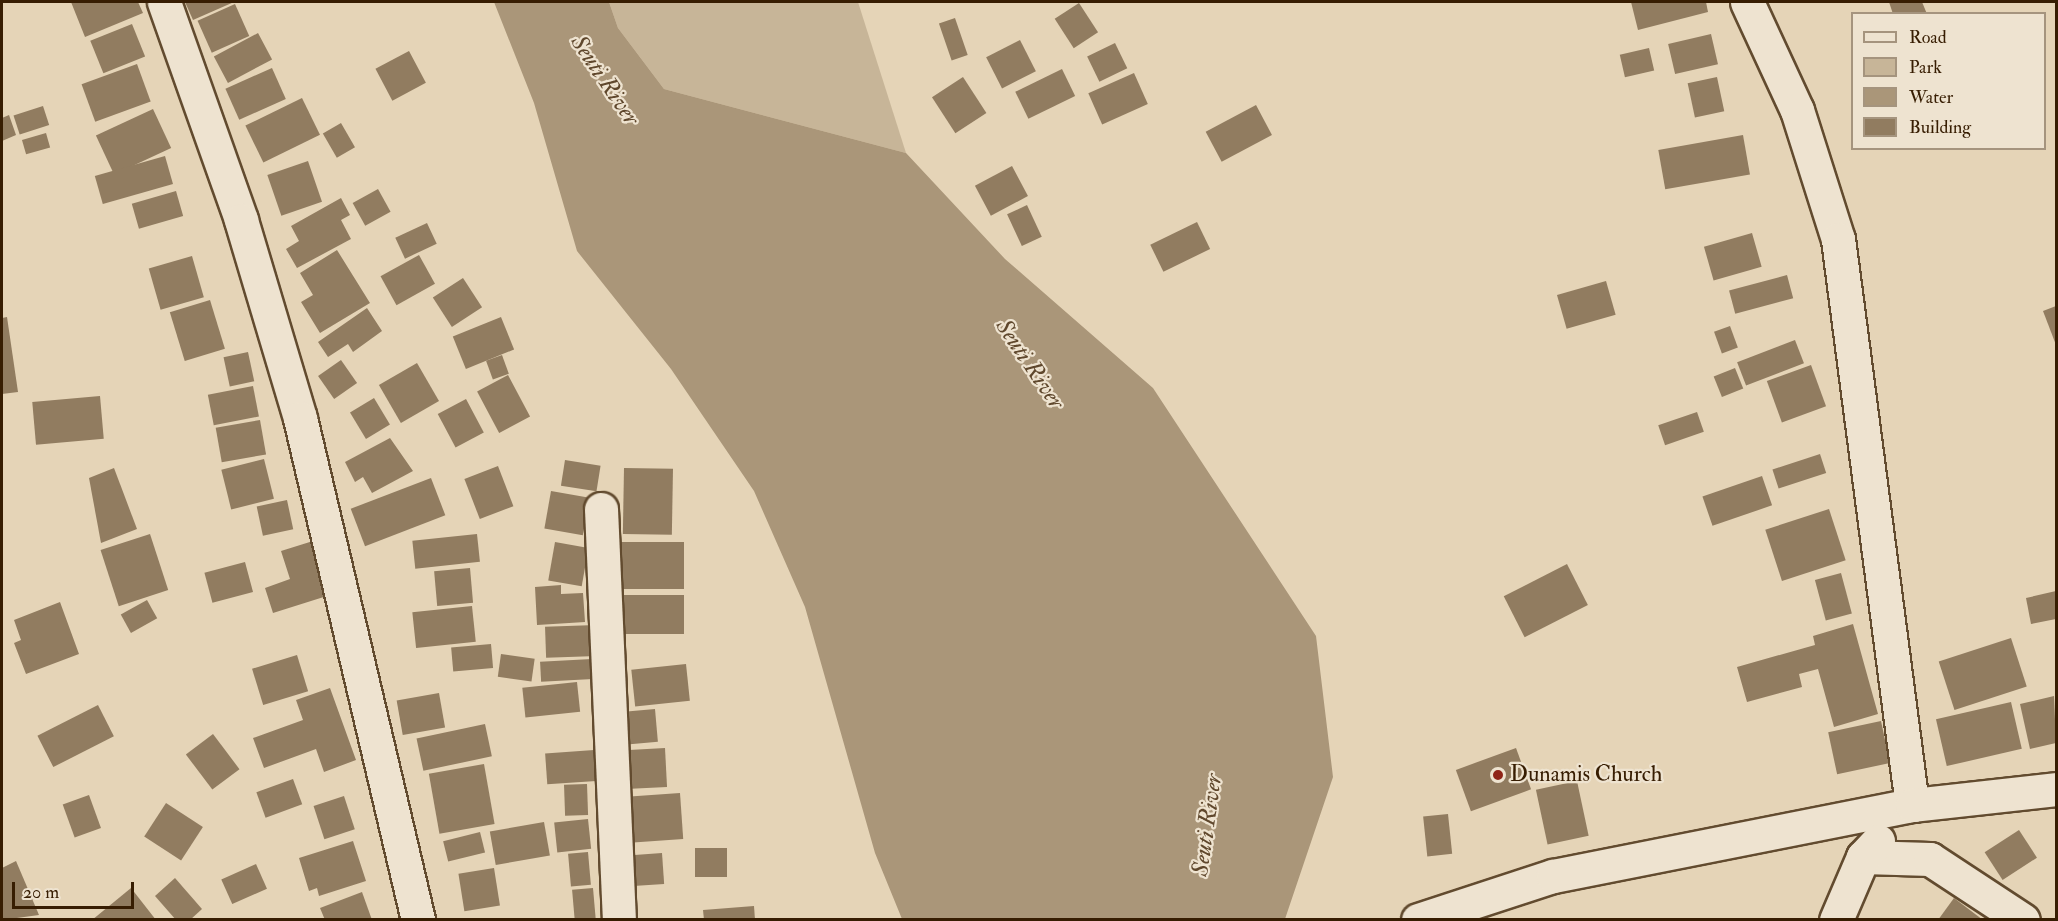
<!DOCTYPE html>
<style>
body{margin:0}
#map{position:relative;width:2058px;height:921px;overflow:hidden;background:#e5d4b7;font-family:"IM FELL Double Pica",serif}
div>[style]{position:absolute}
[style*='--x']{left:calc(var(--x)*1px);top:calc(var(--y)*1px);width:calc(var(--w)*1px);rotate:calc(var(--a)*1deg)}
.green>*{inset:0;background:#c7b598}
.water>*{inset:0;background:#aa9679}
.building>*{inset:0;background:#917c60;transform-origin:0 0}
.roads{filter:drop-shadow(2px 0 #624b2f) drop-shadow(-2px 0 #624b2f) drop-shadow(0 2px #624b2f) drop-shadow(0 -2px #624b2f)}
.street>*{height:33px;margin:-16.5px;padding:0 16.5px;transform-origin:16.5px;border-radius:16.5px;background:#eee3d0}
.dots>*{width:16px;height:16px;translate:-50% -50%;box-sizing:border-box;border:3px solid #eee3d0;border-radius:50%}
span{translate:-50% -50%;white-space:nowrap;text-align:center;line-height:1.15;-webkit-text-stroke:4.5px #eee3d0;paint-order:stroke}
.poi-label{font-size:22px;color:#371d02}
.left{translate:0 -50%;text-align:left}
.water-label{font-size:24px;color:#5f472c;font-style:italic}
.frame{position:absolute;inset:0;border:3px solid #371d02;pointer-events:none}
.legend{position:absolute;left:1851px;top:12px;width:195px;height:138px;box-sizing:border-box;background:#eee3d0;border:2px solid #a5947e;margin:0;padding:8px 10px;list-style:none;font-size:18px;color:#371d02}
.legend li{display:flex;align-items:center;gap:12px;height:30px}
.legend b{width:30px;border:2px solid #a5947e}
.scale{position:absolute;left:12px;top:882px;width:122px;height:27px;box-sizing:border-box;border:3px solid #371d02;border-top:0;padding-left:8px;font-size:18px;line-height:21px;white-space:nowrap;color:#371d02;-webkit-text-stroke:4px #eee3d0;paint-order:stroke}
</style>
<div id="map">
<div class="green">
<div style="clip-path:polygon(609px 2px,858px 2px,906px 153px,664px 89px,618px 28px)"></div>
</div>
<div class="water">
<div style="clip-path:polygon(494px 2px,609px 2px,618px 28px,664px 89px,906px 153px,1005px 259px,1153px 388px,1316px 636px,1333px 777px,1285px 919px,902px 919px,875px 853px,805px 607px,754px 491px,671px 369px,577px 251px,534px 103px)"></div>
</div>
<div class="building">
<div style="clip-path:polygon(71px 2px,138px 2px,143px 13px,85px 37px)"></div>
<div style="clip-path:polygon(185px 2px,234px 2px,193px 20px)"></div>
<div style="clip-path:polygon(1631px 2px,1706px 2px,1708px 12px,1638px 30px)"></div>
<div style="clip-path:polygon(1889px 2px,1922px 2px,1927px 14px,1893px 14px)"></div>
<div style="left:1079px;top:3px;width:35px;height:29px;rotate:57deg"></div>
<div style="left:235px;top:4px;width:35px;height:41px;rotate:66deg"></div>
<div style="left:955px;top:18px;width:39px;height:17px;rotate:71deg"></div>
<div style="left:132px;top:24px;width:35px;height:45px;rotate:68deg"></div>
<div style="left:258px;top:33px;width:30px;height:50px;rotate:62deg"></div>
<div style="left:1711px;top:34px;width:31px;height:44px;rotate:77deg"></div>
<div style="left:1020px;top:40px;width:35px;height:38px;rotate:63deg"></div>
<div style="left:1115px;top:43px;width:28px;height:31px;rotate:64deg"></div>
<div style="left:1649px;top:48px;width:23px;height:30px;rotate:77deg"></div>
<div style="left:409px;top:51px;width:36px;height:38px;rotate:62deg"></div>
<div style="left:137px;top:64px;width:40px;height:59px;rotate:70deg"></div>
<div style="left:272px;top:68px;width:34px;height:51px;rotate:66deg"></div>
<div style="left:1062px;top:69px;width:30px;height:52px;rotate:64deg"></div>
<div style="left:1134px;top:73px;width:34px;height:50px;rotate:66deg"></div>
<div style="left:963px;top:77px;width:43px;height:37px;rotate:57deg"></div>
<div style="left:1717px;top:77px;width:35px;height:30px;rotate:78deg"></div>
<div style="left:302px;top:98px;width:41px;height:63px;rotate:64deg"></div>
<div style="left:1256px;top:105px;width:34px;height:57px;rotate:62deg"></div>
<div style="left:43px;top:106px;width:20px;height:31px;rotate:72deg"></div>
<div style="left:153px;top:109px;width:43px;height:63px;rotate:65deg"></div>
<div style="clip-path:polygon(9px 115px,16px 135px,2px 141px,2px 118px)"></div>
<div style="left:341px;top:123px;width:28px;height:21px;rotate:60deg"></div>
<div style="left:46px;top:133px;width:15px;height:25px;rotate:74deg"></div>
<div style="left:1743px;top:135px;width:40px;height:86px;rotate:80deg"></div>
<div style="left:165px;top:156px;width:29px;height:73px;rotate:74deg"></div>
<div style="left:308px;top:161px;width:43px;height:43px;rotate:71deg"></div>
<div style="left:1012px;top:166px;width:34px;height:42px;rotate:62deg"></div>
<div style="left:378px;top:189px;width:26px;height:29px;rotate:61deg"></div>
<div style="left:176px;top:191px;width:26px;height:46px;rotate:74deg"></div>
<div style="clip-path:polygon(341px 198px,350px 215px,341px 220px,351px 239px,297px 268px,286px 249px,299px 241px,291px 226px)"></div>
<div style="left:1027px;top:205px;width:35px;height:22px;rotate:65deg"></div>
<div style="left:1197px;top:222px;width:30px;height:52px;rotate:64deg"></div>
<div style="left:427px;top:223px;width:23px;height:35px;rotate:65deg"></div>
<div style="left:1752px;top:233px;width:35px;height:50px;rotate:74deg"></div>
<div style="clip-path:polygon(337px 250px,370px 303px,320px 333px,301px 302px,313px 295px,300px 273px)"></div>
<div style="left:419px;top:255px;width:33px;height:44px;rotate:61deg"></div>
<div style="left:192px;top:256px;width:43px;height:45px;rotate:74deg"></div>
<div style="left:1787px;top:275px;width:24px;height:60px;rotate:75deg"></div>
<div style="left:463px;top:278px;width:35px;height:36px;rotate:57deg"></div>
<div style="left:1606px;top:281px;width:35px;height:51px;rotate:74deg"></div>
<div style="left:210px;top:300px;width:51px;height:42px;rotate:73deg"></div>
<div style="clip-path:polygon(2056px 306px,2056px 345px,2043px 311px)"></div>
<div style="clip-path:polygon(367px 308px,382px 331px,353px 352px,348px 344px,328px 357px,318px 342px)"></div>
<div style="clip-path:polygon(7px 317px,18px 392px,2px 394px,2px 318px)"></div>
<div style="left:501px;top:317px;width:35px;height:52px;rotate:68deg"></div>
<div style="left:1730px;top:326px;width:23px;height:17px;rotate:70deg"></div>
<div style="left:1795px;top:340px;width:25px;height:62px;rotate:69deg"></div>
<div style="left:248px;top:352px;width:30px;height:25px;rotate:78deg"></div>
<div style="left:502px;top:355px;width:20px;height:17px;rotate:70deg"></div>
<div style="left:341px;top:360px;width:28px;height:28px;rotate:55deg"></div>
<div style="left:417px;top:363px;width:44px;height:44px;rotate:60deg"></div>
<div style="left:1811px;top:365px;width:44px;height:47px;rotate:70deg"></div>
<div style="left:1735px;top:368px;width:22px;height:23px;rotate:68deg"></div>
<div style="left:508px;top:375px;width:47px;height:35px;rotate:62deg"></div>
<div style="left:253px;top:386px;width:31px;height:46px;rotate:79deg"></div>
<div style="left:100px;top:396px;width:43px;height:68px;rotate:85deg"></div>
<div style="left:374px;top:398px;width:31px;height:28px;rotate:59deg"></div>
<div style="left:466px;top:399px;width:38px;height:32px;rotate:62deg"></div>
<div style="left:1697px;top:412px;width:21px;height:41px;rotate:71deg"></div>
<div style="left:260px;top:420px;width:35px;height:45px;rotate:80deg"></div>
<div style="clip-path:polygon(390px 438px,413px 471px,372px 493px,363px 477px,355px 482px,345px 462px)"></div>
<div style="left:1820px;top:454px;width:20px;height:50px;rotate:72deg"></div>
<div style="left:264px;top:459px;width:41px;height:44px;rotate:76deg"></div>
<div style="left:565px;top:460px;width:36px;height:26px;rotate:9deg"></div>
<div style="left:498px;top:466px;width:43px;height:36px;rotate:69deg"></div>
<div style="clip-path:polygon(114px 468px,137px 529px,101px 543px,89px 478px)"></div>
<div style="left:624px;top:468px;width:49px;height:66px;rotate:1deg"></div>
<div style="left:1762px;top:476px;width:31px;height:63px;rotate:71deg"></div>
<div style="left:431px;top:478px;width:40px;height:86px;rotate:69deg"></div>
<div style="left:551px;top:491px;width:39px;height:38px;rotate:10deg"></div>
<div style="left:287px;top:500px;width:30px;height:31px;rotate:78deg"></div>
<div style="left:1829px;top:509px;width:54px;height:67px;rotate:72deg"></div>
<div style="left:150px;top:534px;width:59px;height:52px;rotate:72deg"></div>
<div style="left:477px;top:534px;width:28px;height:65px;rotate:84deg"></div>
<div style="clip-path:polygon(313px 541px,330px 595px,273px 613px,265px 588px,290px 579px,281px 551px)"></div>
<div style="left:555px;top:542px;width:34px;height:39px;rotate:10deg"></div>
<div style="left:684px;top:542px;width:47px;height:66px;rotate:90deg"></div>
<div style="left:245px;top:562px;width:31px;height:42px;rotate:75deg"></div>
<div style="left:1567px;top:564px;width:46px;height:71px;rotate:63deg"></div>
<div style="left:470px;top:568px;width:35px;height:36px;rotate:85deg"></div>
<div style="left:1841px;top:573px;width:42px;height:27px;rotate:75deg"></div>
<div style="clip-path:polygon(561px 585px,561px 594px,583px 593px,585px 622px,537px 625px,535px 587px)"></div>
<div style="clip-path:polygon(2056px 591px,2056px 619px,2031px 624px,2026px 598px)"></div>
<div style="left:620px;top:595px;width:64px;height:39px"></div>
<div style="left:147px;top:600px;width:21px;height:30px;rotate:61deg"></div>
<div style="clip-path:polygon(60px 602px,79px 654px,26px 674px,14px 643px,21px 640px,14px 620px)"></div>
<div style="left:472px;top:606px;width:36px;height:60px;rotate:84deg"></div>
<div style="clip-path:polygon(1853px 624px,1878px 714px,1834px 727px,1818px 669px,1799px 674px,1802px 687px,1747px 702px,1737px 667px,1815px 645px,1813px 636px)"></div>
<div style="left:596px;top:625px;width:31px;height:51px;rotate:88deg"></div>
<div style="left:2011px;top:638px;width:51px;height:76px;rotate:72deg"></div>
<div style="left:491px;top:644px;width:24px;height:40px;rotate:85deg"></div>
<div style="left:501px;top:654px;width:34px;height:23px;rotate:8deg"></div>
<div style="left:297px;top:655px;width:38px;height:47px;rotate:73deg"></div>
<div style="left:592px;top:659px;width:20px;height:52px;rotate:87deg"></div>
<div style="left:686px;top:664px;width:37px;height:55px;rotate:84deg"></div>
<div style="left:577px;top:682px;width:30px;height:55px;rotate:84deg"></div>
<div style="clip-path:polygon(330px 688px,356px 760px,324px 772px,316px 749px,264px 768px,253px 738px,303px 720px,296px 700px)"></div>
<div style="left:439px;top:693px;width:35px;height:43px;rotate:80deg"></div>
<div style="clip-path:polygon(2054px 696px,2056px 743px,2030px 749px,2020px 704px)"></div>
<div style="left:2011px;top:702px;width:48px;height:77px;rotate:77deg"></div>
<div style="left:98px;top:705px;width:35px;height:68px;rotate:63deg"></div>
<div style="left:655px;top:709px;width:33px;height:28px;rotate:85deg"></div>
<div style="left:1881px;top:721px;width:43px;height:54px;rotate:78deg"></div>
<div style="left:485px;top:724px;width:33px;height:70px;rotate:78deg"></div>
<div style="left:213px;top:734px;width:44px;height:34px;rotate:53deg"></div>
<div style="left:665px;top:748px;width:39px;height:36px;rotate:87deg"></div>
<div style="left:1516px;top:748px;width:44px;height:64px;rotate:70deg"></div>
<div style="left:594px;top:750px;width:31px;height:49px;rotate:86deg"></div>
<div style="left:484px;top:764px;width:61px;height:56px;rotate:80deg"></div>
<div style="left:293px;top:779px;width:27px;height:39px;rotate:70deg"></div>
<div style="left:1577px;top:781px;width:56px;height:42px;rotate:78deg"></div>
<div style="left:587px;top:784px;width:31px;height:23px;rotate:88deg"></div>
<div style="left:680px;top:793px;width:46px;height:50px;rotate:86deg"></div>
<div style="left:89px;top:795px;width:35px;height:28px;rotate:70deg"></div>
<div style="left:344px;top:796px;width:35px;height:32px;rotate:72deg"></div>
<div style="left:166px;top:803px;width:44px;height:40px;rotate:33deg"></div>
<div style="left:1448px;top:814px;width:40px;height:25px;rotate:84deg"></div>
<div style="left:588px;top:819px;width:30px;height:34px;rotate:84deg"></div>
<div style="left:544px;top:822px;width:34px;height:55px;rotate:80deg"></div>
<div style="left:2019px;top:830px;width:33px;height:41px;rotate:57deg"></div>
<div style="left:480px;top:832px;width:21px;height:38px;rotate:76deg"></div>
<div style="clip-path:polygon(353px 841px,366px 881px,319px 896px,317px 888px,309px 891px,299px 858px)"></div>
<div style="left:695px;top:848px;width:32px;height:29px"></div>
<div style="left:588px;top:852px;width:33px;height:20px;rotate:85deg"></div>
<div style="left:662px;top:853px;width:31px;height:31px;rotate:86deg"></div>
<div style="clip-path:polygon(16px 861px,39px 915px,2px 920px,2px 868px)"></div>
<div style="left:256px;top:864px;width:27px;height:38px;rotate:66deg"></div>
<div style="left:494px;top:868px;width:38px;height:36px;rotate:81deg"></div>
<div style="clip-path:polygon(175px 878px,202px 909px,190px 920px,176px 920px,155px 896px)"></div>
<div style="clip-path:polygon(131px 888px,156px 920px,92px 920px)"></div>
<div style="left:593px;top:888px;width:32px;height:21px;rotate:85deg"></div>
<div style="clip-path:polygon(362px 892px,372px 920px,325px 920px,320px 908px)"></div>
<div style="clip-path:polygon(1954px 898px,1983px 920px,1938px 920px)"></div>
<div style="clip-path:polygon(754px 906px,755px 920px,704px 920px,703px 910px)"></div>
</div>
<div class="roads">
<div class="street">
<div style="--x:164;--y:2;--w:231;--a:70.5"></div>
<div style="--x:241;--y:220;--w:207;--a:73.4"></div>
<div style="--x:300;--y:418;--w:516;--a:76.77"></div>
<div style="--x:1747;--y:2;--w:119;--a:65.2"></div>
<div style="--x:1797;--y:110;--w:135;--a:72.4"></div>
<div style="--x:1838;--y:239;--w:571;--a:82.55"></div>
<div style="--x:601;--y:509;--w:411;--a:87.5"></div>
<div style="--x:1863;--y:857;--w:67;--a:1.7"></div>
<div style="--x:1930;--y:859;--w:111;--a:33.3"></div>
<div style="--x:1418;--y:920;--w:142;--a:-18.1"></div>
<div style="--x:1553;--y:876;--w:366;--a:-11.2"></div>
<div style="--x:1912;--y:805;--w:145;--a:-6.3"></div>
<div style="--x:1836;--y:920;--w:69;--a:-66.8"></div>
<div style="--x:1863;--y:857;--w:22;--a:-47"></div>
</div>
</div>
<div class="dots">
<div style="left:1498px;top:775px;background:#8f2418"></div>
</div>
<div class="poi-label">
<span class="left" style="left:1510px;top:775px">Dunamis Church</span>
</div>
<div class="water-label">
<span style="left:605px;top:80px;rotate:56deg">Seuti River</span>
<span style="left:1030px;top:364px;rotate:56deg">Seuti River</span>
<span style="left:1207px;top:825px;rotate:-82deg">Seuti River</span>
</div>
<div class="frame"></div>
<ul class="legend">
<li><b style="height:8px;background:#eee3d0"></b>Road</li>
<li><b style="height:16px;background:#c7b598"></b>Park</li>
<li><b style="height:16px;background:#aa9679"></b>Water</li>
<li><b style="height:16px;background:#917c60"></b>Building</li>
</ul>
<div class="scale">20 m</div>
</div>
